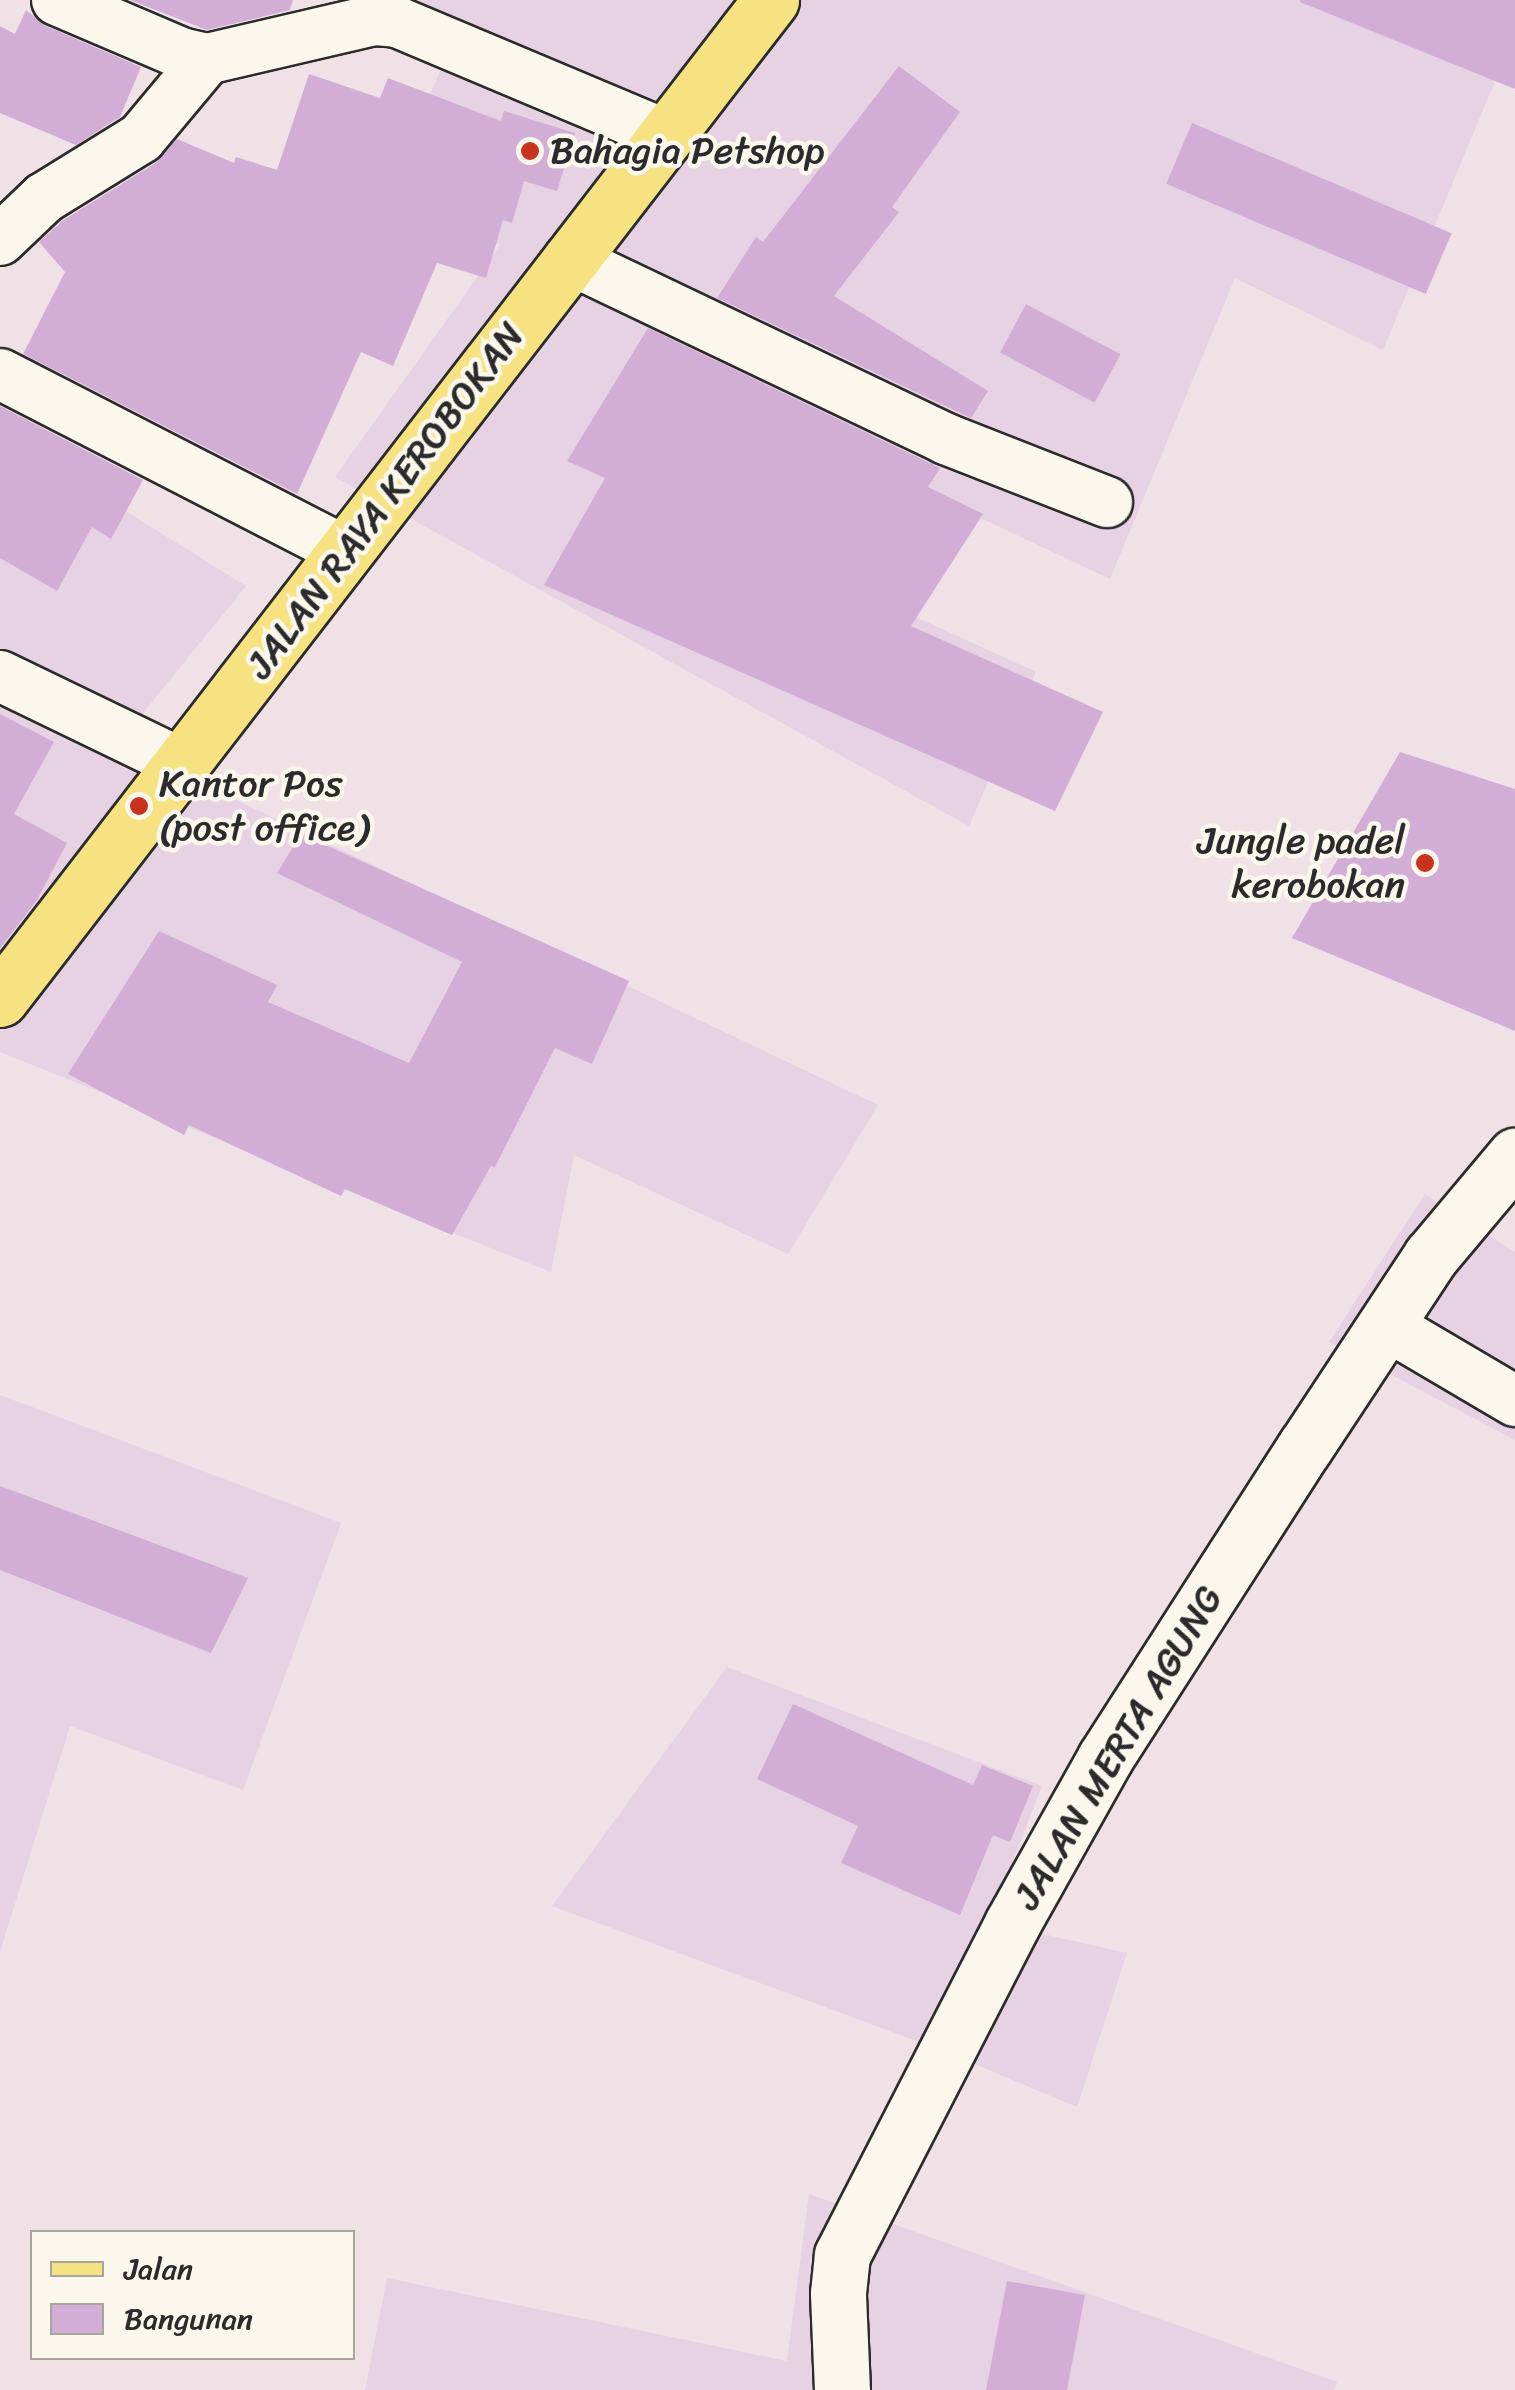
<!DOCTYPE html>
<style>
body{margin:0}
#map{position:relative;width:1515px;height:2390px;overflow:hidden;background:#efe1e6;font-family:Sriracha,sans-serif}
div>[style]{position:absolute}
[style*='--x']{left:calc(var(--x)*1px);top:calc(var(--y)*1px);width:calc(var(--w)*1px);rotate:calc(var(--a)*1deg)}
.built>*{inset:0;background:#e6d2e2}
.building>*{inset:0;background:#d2aed7;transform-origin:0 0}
.roads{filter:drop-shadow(2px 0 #2b2b2b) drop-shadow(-2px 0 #2b2b2b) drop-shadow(0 2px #2b2b2b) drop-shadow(0 -2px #2b2b2b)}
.minor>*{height:50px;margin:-25px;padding:0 25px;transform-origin:25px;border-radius:25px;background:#fbf7ec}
.tertiary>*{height:55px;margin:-27.5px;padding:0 27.5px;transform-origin:27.5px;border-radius:27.5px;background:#fbf7ec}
.primary>*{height:55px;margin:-27.5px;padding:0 27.5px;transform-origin:27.5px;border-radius:27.5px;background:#f6e281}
.dots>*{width:28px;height:28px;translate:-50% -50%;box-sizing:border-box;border:5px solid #fbf7ec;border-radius:50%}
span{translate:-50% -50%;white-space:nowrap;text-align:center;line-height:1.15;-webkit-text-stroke:9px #fbf7ec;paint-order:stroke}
.poi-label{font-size:38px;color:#2b2b2b}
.left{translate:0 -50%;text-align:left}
.right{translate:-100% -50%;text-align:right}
.street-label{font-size:38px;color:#2b2b2b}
.legend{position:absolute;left:30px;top:2230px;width:325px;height:130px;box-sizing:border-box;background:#fbf7ec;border:2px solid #a8a59f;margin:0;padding:12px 18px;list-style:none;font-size:30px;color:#2b2b2b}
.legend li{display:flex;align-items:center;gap:20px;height:50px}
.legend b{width:50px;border:2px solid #a8a59f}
</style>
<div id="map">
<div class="built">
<div style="clip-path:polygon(359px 0,1515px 0,1515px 33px,1383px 350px,1235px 278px,1110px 579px,902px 481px,857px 590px,1036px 672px,969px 826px,335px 477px,500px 245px,374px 217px,453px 43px)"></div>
<div style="clip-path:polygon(0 433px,246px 586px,118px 744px,878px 1105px,788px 1254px,574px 1155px,551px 1272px,0 1052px)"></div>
<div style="clip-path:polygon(1425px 1194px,1515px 1252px,1515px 1440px,1329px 1342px)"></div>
<div style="clip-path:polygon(0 1395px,341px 1523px,243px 1790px,70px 1726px,0 1952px)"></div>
<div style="clip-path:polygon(727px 1667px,1042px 1786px,989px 1922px,1127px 1953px,1077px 2107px,944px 2051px,552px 1906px)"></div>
<div style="clip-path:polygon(809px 2194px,1337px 2382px,1334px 2390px,365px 2390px,387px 2278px,787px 2361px)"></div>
</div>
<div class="building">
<div style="clip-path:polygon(130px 0,293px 0,290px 10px,207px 30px)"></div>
<div style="clip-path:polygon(1300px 0,1515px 0,1515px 89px,1300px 2px)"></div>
<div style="clip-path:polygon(26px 10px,46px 26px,141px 67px,120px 117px,76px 145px,0 113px,0 26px,15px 34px)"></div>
<div style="clip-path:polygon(899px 66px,960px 112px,892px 207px,899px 212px,834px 296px,988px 391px,971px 418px,717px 298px,756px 237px,763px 242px)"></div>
<div style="clip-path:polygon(309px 74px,380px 98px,388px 78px,501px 121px,504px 111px,575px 133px,557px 191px,524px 181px,512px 223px,503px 220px,486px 278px,437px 263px,393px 366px,361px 352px,297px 494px,23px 354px,65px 272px,39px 242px,62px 221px,157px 162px,177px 139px,234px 163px,236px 157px,277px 170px)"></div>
<div style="left:1192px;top:123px;width:282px;height:66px;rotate:23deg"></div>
<div style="left:1026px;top:304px;width:107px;height:55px;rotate:28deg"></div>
<div style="clip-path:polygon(648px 328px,940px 468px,928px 487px,983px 514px,911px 626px,1103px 712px,1055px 811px,544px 585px,605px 478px,567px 461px)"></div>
<div style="clip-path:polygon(0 406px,143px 480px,111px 539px,92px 527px,57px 591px,0 558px)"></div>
<div style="clip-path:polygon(0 714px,54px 742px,14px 814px,67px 843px,37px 900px,0 948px)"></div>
<div style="clip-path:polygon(1400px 752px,1515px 789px,1515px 1031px,1292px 938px)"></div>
<div style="clip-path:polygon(301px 834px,629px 981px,592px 1064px,555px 1048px,495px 1167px,491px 1166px,452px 1235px,345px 1189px,341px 1196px,189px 1125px,184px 1135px,68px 1074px,159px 931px,277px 985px,268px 1002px,409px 1063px,462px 962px,277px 873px)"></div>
<div style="clip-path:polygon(0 1486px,248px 1578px,211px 1653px,0 1570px)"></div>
<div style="clip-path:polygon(793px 1704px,973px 1785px,982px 1765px,1033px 1786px,1010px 1842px,993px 1835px,960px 1915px,841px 1863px,858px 1826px,757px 1779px)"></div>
<div style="clip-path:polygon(1007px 2281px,1085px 2295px,1067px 2390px,986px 2390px)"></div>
</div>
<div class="roads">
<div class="minor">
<div style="--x:57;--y:0;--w:135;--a:23.1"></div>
<div style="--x:181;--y:53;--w:27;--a:13"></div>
<div style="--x:207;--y:59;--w:172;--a:-13.1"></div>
<div style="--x:375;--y:20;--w:22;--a:5"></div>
<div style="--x:397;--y:22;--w:294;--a:22.8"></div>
<div style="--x:0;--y:240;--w:61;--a:-43.7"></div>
<div style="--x:44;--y:198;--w:114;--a:-31.7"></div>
<div style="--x:141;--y:138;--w:103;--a:-50.1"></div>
<div style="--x:569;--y:259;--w:418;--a:25.5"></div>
<div style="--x:946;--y:439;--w:173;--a:21.4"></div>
<div style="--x:0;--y:374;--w:390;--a:27.2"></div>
<div style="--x:0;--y:676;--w:202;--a:25.8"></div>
<div style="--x:1386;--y:1325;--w:150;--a:30.5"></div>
</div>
<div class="tertiary">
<div style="--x:842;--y:2390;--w:97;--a:-92.4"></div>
<div style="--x:838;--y:2293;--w:38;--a:-84"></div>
<div style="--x:842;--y:2255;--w:372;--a:-62.8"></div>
<div style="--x:1012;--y:1924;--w:190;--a:-60.7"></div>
<div style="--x:1105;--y:1758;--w:370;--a:-57.3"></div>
<div style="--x:1305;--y:1447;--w:229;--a:-56.6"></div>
<div style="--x:1431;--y:1256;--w:131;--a:-50"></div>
</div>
<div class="primary">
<div style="--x:0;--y:999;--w:1262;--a:-52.34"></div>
</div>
</div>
<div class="dots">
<div style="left:530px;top:151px;background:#c8321e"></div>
<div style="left:139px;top:806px;background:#c8321e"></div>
<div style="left:1425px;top:863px;background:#c8321e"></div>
</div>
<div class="poi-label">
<span class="left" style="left:550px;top:151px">Bahagia Petshop</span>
<span class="left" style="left:159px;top:806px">Kantor Pos<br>(post office)</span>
<span class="right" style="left:1405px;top:863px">Jungle padel<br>kerobokan</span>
</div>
<div class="street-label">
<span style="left:385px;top:500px;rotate:-53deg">JALAN RAYA KEROBOKAN</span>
<span style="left:1118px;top:1747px;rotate:-59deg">JALAN MERTA AGUNG</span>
</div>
<ul class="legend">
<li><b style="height:12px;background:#f6e281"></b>Jalan</li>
<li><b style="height:28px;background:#d2aed7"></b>Bangunan</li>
</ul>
</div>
